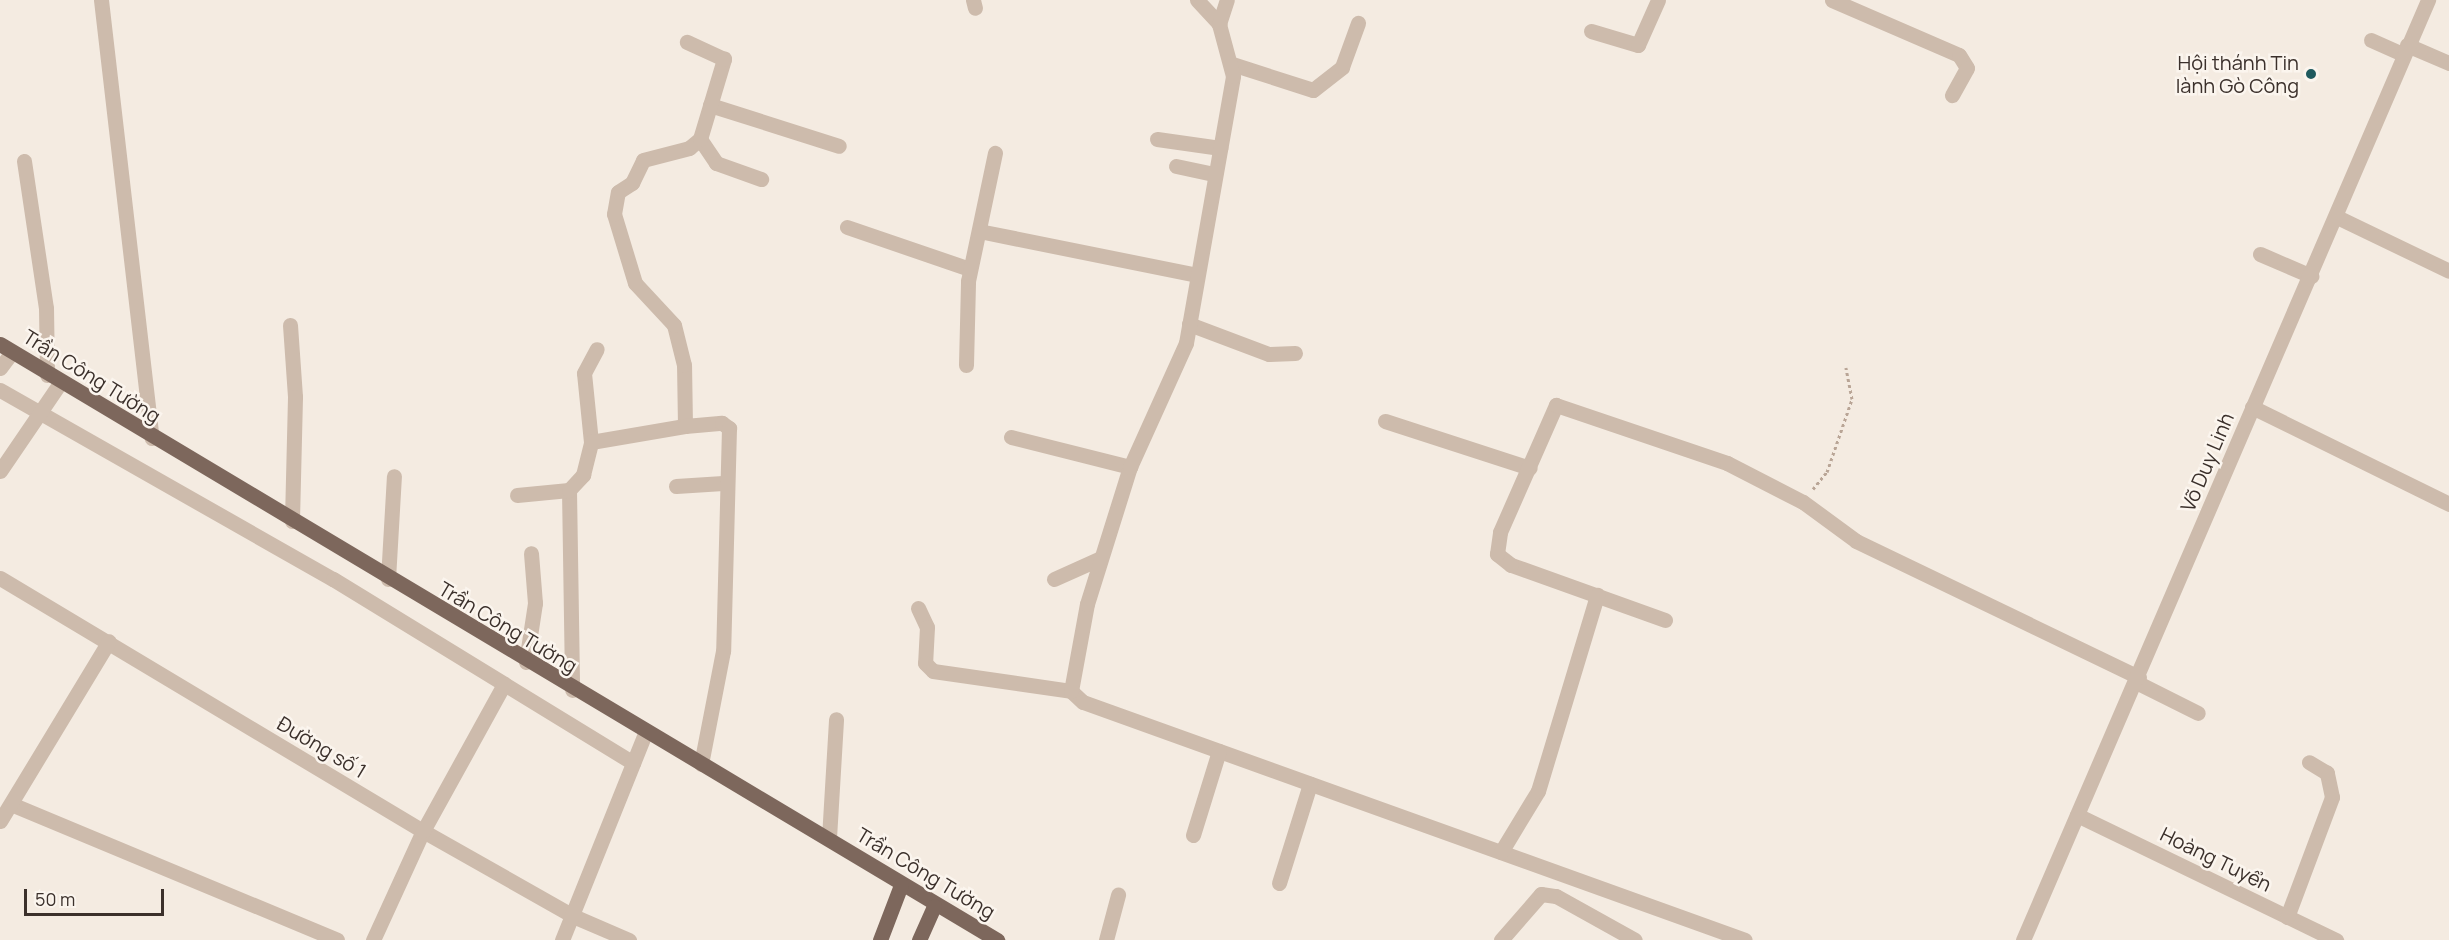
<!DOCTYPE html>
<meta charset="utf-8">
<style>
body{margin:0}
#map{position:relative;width:2449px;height:940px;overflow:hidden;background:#f4ebe1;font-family:Manrope,sans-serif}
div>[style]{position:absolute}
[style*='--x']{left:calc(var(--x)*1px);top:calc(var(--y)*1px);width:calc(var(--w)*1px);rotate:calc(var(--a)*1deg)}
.path>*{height:3px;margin-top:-1.5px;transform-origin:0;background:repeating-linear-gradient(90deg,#b9a596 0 3px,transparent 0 6px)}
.minor>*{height:15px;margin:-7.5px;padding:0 7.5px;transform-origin:7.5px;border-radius:7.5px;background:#cdbbac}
.major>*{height:15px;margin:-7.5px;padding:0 7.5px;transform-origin:7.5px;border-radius:7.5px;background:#7d675c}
.dots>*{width:16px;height:16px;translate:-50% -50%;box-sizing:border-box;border:3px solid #fbf5ee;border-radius:50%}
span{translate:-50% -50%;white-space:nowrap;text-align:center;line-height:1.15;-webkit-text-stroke:5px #fbf5ee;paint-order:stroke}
.poi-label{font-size:20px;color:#3b302b}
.right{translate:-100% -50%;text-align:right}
.street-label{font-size:20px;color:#3b302b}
.scale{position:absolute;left:24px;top:889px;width:140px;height:27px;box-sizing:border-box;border:3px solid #3b302b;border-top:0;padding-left:8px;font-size:18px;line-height:21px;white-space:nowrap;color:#3b302b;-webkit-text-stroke:4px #fbf5ee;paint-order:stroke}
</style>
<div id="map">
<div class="path">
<div style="--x:1813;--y:489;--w:22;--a:-51"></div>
<div style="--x:1827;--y:472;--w:77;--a:-71.1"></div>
<div style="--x:1852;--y:399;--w:32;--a:-101"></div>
</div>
<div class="minor">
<div style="--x:101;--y:0;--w:441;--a:83.4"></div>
<div style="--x:973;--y:0;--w:8;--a:76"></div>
<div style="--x:1197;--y:0;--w:33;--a:47"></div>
<div style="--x:1832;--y:0;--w:138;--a:23.4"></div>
<div style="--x:1959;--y:55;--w:15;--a:58"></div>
<div style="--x:1967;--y:68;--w:31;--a:119"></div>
<div style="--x:1591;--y:31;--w:49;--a:16.6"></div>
<div style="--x:1638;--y:45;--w:49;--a:-66"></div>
<div style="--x:2371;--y:40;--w:35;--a:24"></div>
<div style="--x:2407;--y:45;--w:46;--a:23.2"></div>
<div style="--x:1232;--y:64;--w:85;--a:17.8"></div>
<div style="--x:1313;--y:90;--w:37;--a:-38"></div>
<div style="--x:1342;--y:67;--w:47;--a:-70"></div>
<div style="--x:710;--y:105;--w:135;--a:17.6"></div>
<div style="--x:700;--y:139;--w:29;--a:56"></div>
<div style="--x:716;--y:163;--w:48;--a:19.6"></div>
<div style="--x:1157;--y:139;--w:64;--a:8.1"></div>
<div style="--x:24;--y:161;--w:149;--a:81.5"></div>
<div style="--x:46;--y:308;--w:67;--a:89.1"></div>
<div style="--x:1176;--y:166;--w:39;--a:12"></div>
<div style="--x:2337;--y:217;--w:124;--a:25.7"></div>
<div style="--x:847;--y:227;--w:130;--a:18.9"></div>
<div style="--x:979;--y:231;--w:222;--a:11.4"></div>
<div style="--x:2260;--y:254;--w:56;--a:23.3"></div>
<div style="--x:1189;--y:324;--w:85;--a:20.6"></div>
<div style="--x:1269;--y:354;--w:26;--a:-2"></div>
<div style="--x:290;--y:325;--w:72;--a:86"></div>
<div style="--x:295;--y:397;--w:124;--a:91.4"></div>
<div style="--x:966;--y:365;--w:84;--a:-88.6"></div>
<div style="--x:968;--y:281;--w:131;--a:-78.1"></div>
<div style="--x:0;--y:368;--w:20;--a:-53"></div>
<div style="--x:0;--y:390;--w:383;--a:29.6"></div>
<div style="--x:333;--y:579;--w:352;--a:31.5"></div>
<div style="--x:2252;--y:407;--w:220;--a:26.2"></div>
<div style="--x:1385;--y:421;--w:152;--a:18"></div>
<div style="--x:685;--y:426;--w:61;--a:-90.9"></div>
<div style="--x:684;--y:365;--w:41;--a:-104"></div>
<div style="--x:674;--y:325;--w:57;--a:-132.9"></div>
<div style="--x:635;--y:283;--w:72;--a:-106.9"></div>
<div style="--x:614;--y:214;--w:22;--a:-80"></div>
<div style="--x:618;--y:192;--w:17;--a:-33"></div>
<div style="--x:632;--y:183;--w:25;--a:-64"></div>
<div style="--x:643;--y:160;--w:48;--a:-14.6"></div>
<div style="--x:689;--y:148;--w:14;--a:-39"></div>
<div style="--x:700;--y:139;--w:84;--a:-73.3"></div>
<div style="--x:724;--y:59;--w:41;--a:-155.3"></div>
<div style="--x:1011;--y:437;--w:123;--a:14.1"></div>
<div style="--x:591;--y:442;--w:69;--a:-95.8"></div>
<div style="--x:584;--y:373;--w:27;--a:-62"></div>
<div style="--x:0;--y:471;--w:107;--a:-55.7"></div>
<div style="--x:676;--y:486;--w:47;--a:-3.7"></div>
<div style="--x:569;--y:490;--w:200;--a:89.1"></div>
<div style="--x:517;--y:495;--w:52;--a:-5.5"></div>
<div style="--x:569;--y:490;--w:21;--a:-47"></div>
<div style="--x:583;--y:475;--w:34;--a:-76"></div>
<div style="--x:591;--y:442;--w:95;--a:-9.7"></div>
<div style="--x:685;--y:426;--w:37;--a:-5"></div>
<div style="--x:722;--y:423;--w:9;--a:36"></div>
<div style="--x:729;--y:428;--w:223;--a:91.5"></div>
<div style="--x:723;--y:651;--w:115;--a:101"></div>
<div style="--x:0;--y:578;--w:493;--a:30.9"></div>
<div style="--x:423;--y:831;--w:172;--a:29.5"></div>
<div style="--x:573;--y:916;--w:61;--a:23.2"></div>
<div style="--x:388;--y:579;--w:103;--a:-86.7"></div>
<div style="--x:1054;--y:579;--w:51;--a:-24.1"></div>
<div style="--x:918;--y:608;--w:21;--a:65"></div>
<div style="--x:927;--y:627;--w:36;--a:93"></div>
<div style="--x:925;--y:663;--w:11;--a:45"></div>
<div style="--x:933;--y:671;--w:139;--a:8.2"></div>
<div style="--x:1071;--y:691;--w:16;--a:43"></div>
<div style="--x:1083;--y:702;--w:703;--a:19.77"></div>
<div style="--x:1665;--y:620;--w:164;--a:-160.3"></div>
<div style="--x:1511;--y:565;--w:18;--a:-142"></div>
<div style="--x:1497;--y:554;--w:22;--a:-82"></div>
<div style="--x:1500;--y:532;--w:139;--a:-66.2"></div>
<div style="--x:1556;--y:405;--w:181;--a:18.7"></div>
<div style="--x:1727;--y:463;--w:85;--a:27.2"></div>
<div style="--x:1803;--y:502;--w:66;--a:36.3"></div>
<div style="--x:1856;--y:541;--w:314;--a:25.7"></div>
<div style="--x:526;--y:662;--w:60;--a:-81.3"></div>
<div style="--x:535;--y:603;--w:50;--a:-94.6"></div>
<div style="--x:2136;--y:682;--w:69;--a:26.6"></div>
<div style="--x:1071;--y:691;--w:88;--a:-79.6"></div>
<div style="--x:1087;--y:604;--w:144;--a:-72.6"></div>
<div style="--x:1130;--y:467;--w:136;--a:-65.7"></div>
<div style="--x:1186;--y:343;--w:271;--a:-80"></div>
<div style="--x:1233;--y:76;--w:54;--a:-105.1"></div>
<div style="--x:1219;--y:24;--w:25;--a:-72"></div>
<div style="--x:11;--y:804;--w:353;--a:22.6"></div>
<div style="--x:2077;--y:815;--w:288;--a:25.8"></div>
<div style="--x:0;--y:821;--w:210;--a:-58.8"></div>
<div style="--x:1193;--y:835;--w:88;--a:-72.8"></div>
<div style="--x:829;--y:838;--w:119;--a:-86.6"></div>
<div style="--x:1501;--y:852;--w:71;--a:-58.8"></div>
<div style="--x:1538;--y:791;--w:205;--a:-73.2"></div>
<div style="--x:1279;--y:883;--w:104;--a:-72.6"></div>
<div style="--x:2287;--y:917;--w:128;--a:-69.4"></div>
<div style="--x:2332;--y:797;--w:25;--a:-102"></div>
<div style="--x:2327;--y:773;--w:21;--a:-149"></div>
<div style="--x:373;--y:940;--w:120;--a:-65.4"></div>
<div style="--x:423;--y:831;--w:168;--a:-61.1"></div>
<div style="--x:562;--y:940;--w:222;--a:-68.1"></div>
<div style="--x:1106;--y:940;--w:47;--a:-75.1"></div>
<div style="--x:1501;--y:940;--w:61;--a:-49"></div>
<div style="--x:1541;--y:894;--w:15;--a:8"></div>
<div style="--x:1556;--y:896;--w:90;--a:29.1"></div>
<div style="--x:2023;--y:940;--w:1024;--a:-66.69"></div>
</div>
<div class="major">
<div style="--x:0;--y:344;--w:1162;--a:30.87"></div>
<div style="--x:880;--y:940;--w:59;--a:-69.1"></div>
<div style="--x:919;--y:940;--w:37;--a:-66"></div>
</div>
<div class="dots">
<div style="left:2311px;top:74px;background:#1f5a5e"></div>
</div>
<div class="poi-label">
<span class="right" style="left:2299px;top:74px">Hội thánh Tin<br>lành Gò Công</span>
</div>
<div class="street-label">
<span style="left:92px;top:376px;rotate:32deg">Trần Công Tường</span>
<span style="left:2207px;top:462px;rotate:-67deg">Võ Duy Linh</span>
<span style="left:508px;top:627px;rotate:31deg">Trần Công Tường</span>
<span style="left:322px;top:747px;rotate:31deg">Đường số 1</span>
<span style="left:2216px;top:859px;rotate:26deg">Hoàng Tuyển</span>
<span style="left:926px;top:873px;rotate:31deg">Trần Công Tường</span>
</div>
<div class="scale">50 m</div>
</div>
